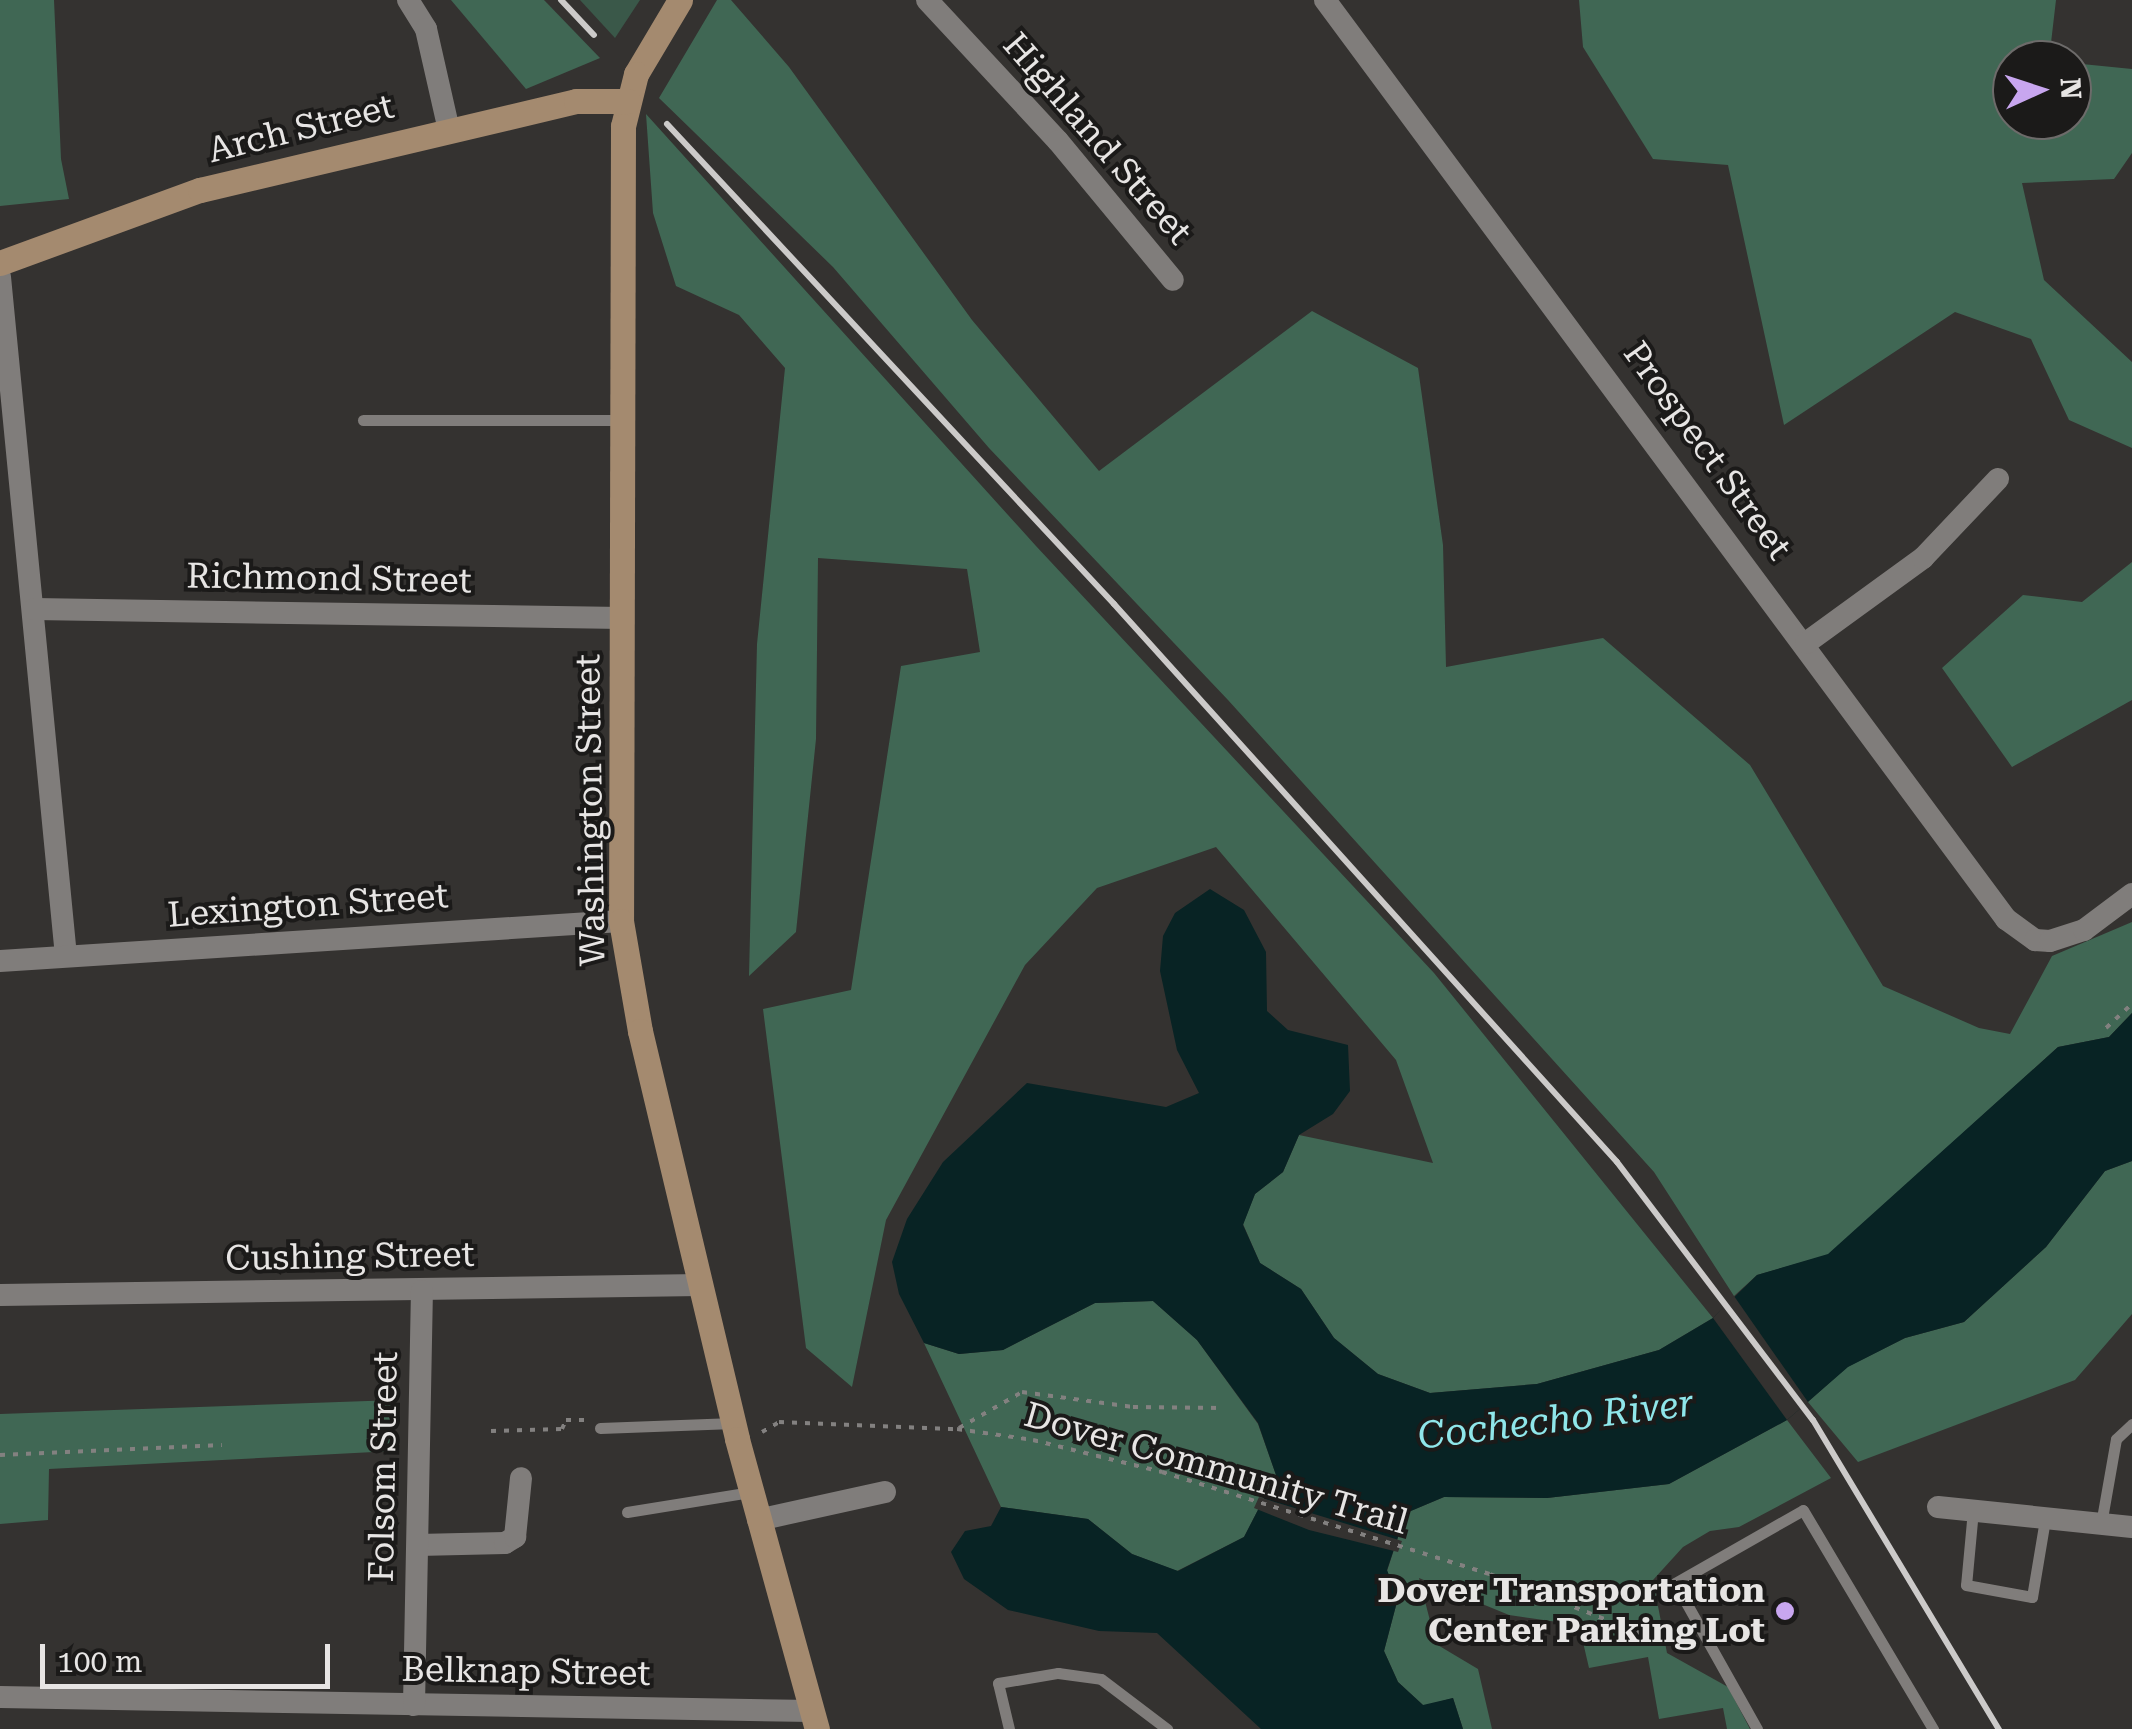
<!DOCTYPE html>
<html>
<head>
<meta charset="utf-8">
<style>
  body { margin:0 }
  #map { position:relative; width:2132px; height:1729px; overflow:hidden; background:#343230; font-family:"Roboto Serif",serif }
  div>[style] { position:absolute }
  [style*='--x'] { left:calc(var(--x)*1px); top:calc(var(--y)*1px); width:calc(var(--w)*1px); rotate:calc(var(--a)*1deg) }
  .green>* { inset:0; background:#3a5849 }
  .forest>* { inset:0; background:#406754 }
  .water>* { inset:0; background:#082324 }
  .pier>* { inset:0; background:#343230 }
  .path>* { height:4px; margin-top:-2px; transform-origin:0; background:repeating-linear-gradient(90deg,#838180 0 5px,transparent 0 13px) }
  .lane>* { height:11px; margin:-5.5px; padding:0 5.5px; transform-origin:5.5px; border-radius:5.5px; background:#807d7b }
  .street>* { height:22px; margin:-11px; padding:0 11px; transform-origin:11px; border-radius:11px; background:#807d7b }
  .secondary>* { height:25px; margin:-12.5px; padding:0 12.5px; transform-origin:12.5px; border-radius:12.5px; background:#a48a6f }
  .rail>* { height:6px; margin:-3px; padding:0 3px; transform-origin:3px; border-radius:3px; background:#cccac9 }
  .dots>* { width:28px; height:28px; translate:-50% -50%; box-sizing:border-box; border:5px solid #1b1a19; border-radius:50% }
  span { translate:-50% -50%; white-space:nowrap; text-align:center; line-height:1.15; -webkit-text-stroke:8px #1b1a19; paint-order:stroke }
  .street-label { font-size:35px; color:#e7e5e4 }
  .poi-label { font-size:35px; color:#e7e5e4; font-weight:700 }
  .right { translate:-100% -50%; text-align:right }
  .water-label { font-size:38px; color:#8fe6ea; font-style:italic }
  .north { position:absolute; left:1992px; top:40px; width:100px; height:100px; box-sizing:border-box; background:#1b1a19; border:2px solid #6d6b6a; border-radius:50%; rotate:87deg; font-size:28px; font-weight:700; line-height:40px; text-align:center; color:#e7e5e4 }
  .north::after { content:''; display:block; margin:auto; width:35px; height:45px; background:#c8a6ef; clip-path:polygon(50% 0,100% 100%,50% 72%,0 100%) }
  .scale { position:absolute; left:40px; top:1644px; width:290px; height:45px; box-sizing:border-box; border:5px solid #e7e5e4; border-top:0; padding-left:12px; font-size:30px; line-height:35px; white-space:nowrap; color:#e7e5e4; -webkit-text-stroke:8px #1b1a19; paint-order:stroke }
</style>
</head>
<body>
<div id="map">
  <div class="green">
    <i style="clip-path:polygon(580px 0,640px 0,615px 38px)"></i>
  </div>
  <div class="forest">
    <i style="clip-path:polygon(0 0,54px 0,61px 159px,69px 199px,0 206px)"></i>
    <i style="clip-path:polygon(451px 0,544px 0,600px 58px,526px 89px)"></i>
    <i style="clip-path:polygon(717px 0,731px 0,789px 67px,972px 320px,1099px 471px,1312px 311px,1418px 368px,1443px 545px,1446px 667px,1603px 638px,1750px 765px,1883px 986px,1979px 1028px,2010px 1034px,2052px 956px,2132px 922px,2132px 1013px,2109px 1037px,2058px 1047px,1828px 1255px,1757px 1275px,1734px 1296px,1654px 1172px,1228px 700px,989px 448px,833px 267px,659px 98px)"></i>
    <i style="clip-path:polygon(1579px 0,2056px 0,2049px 60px,2012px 60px,2012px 120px,2072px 120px,2072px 63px,2132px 69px,2132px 153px,2114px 179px,2022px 183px,2044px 280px,2132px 362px,2132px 448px,2069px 420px,2031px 339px,1955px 312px,1784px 425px,1728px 165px,1653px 159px,1583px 47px)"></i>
    <i style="clip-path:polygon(646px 114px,1036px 546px,1434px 973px,1713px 1318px,1659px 1350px,1537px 1384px,1430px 1393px,1378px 1374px,1334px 1338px,1301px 1289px,1260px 1263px,1243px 1224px,1255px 1194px,1283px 1172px,1299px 1135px,1433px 1163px,1396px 1060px,1216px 847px,1097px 888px,1025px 965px,886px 1220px,852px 1387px,806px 1348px,763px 1009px,851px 990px,901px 666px,980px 652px,967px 569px,818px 558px,816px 739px,796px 932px,749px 976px,757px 644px,785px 368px,739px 315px,676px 286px,653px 213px)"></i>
    <i style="clip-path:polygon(2132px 562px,2132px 700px,2012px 767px,1942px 668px,2023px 595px,2082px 602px)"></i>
    <i style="clip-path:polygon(2132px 1161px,2132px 1314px,2075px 1380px,1858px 1462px,1808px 1402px,1847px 1367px,1905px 1338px,1964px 1322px,2046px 1247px,2105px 1171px)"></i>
    <i style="clip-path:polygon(1153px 1301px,1197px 1340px,1258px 1424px,1276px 1475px,1244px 1537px,1177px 1571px,1132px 1554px,1088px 1519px,1001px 1507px,924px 1343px,959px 1354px,1003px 1350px,1095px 1303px)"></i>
    <i style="clip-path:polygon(396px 1400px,393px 1451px,49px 1469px,48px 1520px,0 1524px,0 1414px)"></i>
    <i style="clip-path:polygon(1787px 1420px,1831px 1478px,1739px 1527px,1710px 1531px,1683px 1547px,1653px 1580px,1667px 1653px,1728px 1687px,1750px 1729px,1727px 1729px,1723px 1708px,1659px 1719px,1648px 1657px,1589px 1668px,1579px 1625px,1509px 1615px,1419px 1578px,1436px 1644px,1478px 1669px,1492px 1729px,1463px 1729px,1453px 1698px,1424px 1706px,1398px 1682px,1384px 1651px,1398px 1598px,1387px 1571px,1406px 1513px,1444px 1497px,1547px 1498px,1669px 1484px)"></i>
  </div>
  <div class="water">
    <i style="clip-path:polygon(1210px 889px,1244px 910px,1266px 952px,1267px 1011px,1288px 1030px,1348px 1045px,1350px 1091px,1333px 1114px,1299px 1135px,1283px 1172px,1255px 1194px,1243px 1225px,1260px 1263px,1301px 1289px,1334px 1338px,1378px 1374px,1430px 1393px,1537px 1384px,1659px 1350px,1713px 1318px,1757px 1275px,1828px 1254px,2058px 1047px,2109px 1037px,2132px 1013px,2132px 1161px,2105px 1171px,2046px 1247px,1964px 1322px,1905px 1338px,1848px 1367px,1787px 1420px,1669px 1484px,1547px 1498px,1444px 1497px,1406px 1513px,1387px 1570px,1398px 1598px,1384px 1651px,1398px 1682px,1423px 1705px,1453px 1698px,1463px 1729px,1261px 1729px,1157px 1633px,1099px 1631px,1008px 1610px,964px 1579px,951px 1552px,965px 1531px,991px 1526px,1001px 1507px,1088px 1519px,1132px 1554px,1178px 1571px,1244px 1537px,1276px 1475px,1258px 1423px,1197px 1340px,1153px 1301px,1095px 1303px,1003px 1350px,959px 1354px,924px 1343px,899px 1294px,892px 1262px,907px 1219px,943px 1162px,1027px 1083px,1166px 1107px,1199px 1093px,1177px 1050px,1160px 971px,1163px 936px,1175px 913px)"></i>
  </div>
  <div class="pier">
    <i style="clip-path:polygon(1734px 1296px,1808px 1402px,1787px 1420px,1713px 1318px)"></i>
    <i style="clip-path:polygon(1259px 1497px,1402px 1541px,1398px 1552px,1309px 1530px,1254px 1508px)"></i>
  </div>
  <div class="path">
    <i style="--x:2106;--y:1028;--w:35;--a:-43"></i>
    <i style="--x:959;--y:1428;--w:73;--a:-29.7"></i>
    <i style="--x:1022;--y:1392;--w:112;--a:7.7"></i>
    <i style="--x:1133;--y:1407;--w:90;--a:0.6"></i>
    <i style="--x:491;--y:1431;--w:71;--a:-1.6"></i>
    <i style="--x:562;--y:1429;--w:10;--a:-66"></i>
    <i style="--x:566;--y:1420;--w:24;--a:0"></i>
    <i style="--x:762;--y:1432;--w:20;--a:-30"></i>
    <i style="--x:779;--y:1422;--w:178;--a:2.3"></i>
    <i style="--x:957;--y:1429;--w:77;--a:8.2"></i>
    <i style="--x:1033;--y:1440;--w:133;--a:13.9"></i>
    <i style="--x:1162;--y:1472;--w:343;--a:17.3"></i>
    <i style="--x:1490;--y:1574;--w:167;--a:21.5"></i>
    <i style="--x:1645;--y:1635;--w:39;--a:-10"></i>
    <i style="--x:0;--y:1455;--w:222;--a:-2.6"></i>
  </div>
  <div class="lane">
    <i style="--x:363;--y:420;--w:259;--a:0"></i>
    <i style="--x:600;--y:1428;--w:134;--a:-2.1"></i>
    <i style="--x:1973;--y:1510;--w:75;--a:95.3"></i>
    <i style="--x:1966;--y:1585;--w:67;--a:10.3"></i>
    <i style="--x:2032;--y:1597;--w:79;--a:-80.5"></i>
    <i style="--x:627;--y:1512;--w:126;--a:-9.2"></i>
    <i style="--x:2101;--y:1524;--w:86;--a:-80"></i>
    <i style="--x:2116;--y:1439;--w:22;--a:-43"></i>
    <i style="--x:1009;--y:1729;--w:47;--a:-103.4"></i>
    <i style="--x:998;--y:1683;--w:61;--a:-9.5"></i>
    <i style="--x:1058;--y:1673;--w:43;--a:7.9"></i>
    <i style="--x:1101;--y:1679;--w:83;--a:37.1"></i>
    <i style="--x:1757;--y:1729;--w:167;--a:-119.3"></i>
    <i style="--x:1675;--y:1583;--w:147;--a:-29.7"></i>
    <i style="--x:1803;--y:1510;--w:255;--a:59.3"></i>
  </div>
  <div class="street">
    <i style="--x:408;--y:0;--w:34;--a:58"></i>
    <i style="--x:426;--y:29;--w:104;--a:77.2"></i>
    <i style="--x:927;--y:0;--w:192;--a:47.1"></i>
    <i style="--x:1058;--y:141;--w:180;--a:50.4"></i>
    <i style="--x:1325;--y:0;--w:1144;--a:53.46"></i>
    <i style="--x:2006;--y:919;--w:36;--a:36"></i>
    <i style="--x:2035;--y:940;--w:15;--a:4"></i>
    <i style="--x:2050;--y:941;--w:36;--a:-18"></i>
    <i style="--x:2084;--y:930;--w:60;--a:-36.9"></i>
    <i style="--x:0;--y:277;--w:682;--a:84.45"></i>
    <i style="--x:34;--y:609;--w:588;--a:0.88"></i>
    <i style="--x:1806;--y:643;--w:145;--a:-36"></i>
    <i style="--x:1923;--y:558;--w:109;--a:-46.5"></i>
    <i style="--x:0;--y:961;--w:622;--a:-3.69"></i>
    <i style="--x:0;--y:1295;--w:701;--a:-0.82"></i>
    <i style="--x:1938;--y:1507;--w:195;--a:5.9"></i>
    <i style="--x:758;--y:1520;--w:130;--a:-12.4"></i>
    <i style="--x:418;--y:1545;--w:87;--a:-1.3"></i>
    <i style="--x:505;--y:1543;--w:12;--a:-31"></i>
    <i style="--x:515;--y:1537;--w:59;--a:-84.2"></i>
    <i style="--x:0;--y:1697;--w:812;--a:0.99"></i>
    <i style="--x:414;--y:1705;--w:414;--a:-88.9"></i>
  </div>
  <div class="secondary">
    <i style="--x:680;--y:0;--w:86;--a:120.7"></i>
    <i style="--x:636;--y:74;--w:54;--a:104"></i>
    <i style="--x:623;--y:126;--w:795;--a:90.14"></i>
    <i style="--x:621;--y:921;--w:112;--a:80.2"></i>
    <i style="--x:640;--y:1031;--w:419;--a:76.6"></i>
    <i style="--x:737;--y:1439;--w:301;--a:74.6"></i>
    <i style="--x:0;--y:263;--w:213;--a:-20.1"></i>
    <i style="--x:200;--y:190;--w:386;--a:-13.3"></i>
    <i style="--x:576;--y:101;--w:52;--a:0"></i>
  </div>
  <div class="rail">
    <i style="--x:561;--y:0;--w:48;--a:46.7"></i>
    <i style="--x:667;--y:124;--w:656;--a:47.04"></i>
    <i style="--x:1114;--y:604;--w:751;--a:47.97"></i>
    <i style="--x:1617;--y:1162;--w:324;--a:52.8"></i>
    <i style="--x:1813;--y:1420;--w:361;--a:59"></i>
  </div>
  <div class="dots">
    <i style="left:1785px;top:1611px;background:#c8a6ef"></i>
  </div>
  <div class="street-label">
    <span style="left:301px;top:129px;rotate:-14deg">Arch Street</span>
    <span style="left:1097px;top:139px;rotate:49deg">Highland Street</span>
    <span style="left:1707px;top:451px;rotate:54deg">Prospect Street</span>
    <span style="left:329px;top:579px;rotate:1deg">Richmond Street</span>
    <span style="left:591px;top:810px;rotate:-91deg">Washington Street</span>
    <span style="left:308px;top:906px;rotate:-4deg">Lexington Street</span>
    <span style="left:350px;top:1257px;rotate:-1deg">Cushing Street</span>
    <span style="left:384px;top:1467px;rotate:-89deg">Folsom Street</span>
    <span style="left:1216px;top:1469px;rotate:16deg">Dover Community Trail</span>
    <span style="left:526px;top:1672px;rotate:1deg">Belknap Street</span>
  </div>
  <div class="poi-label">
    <span class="right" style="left:1765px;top:1611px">Dover Transportation<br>Center Parking Lot</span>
  </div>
  <div class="water-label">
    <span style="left:1556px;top:1420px;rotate:-7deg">Cochecho River</span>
  </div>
  <div class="north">N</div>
  <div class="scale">100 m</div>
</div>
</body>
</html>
